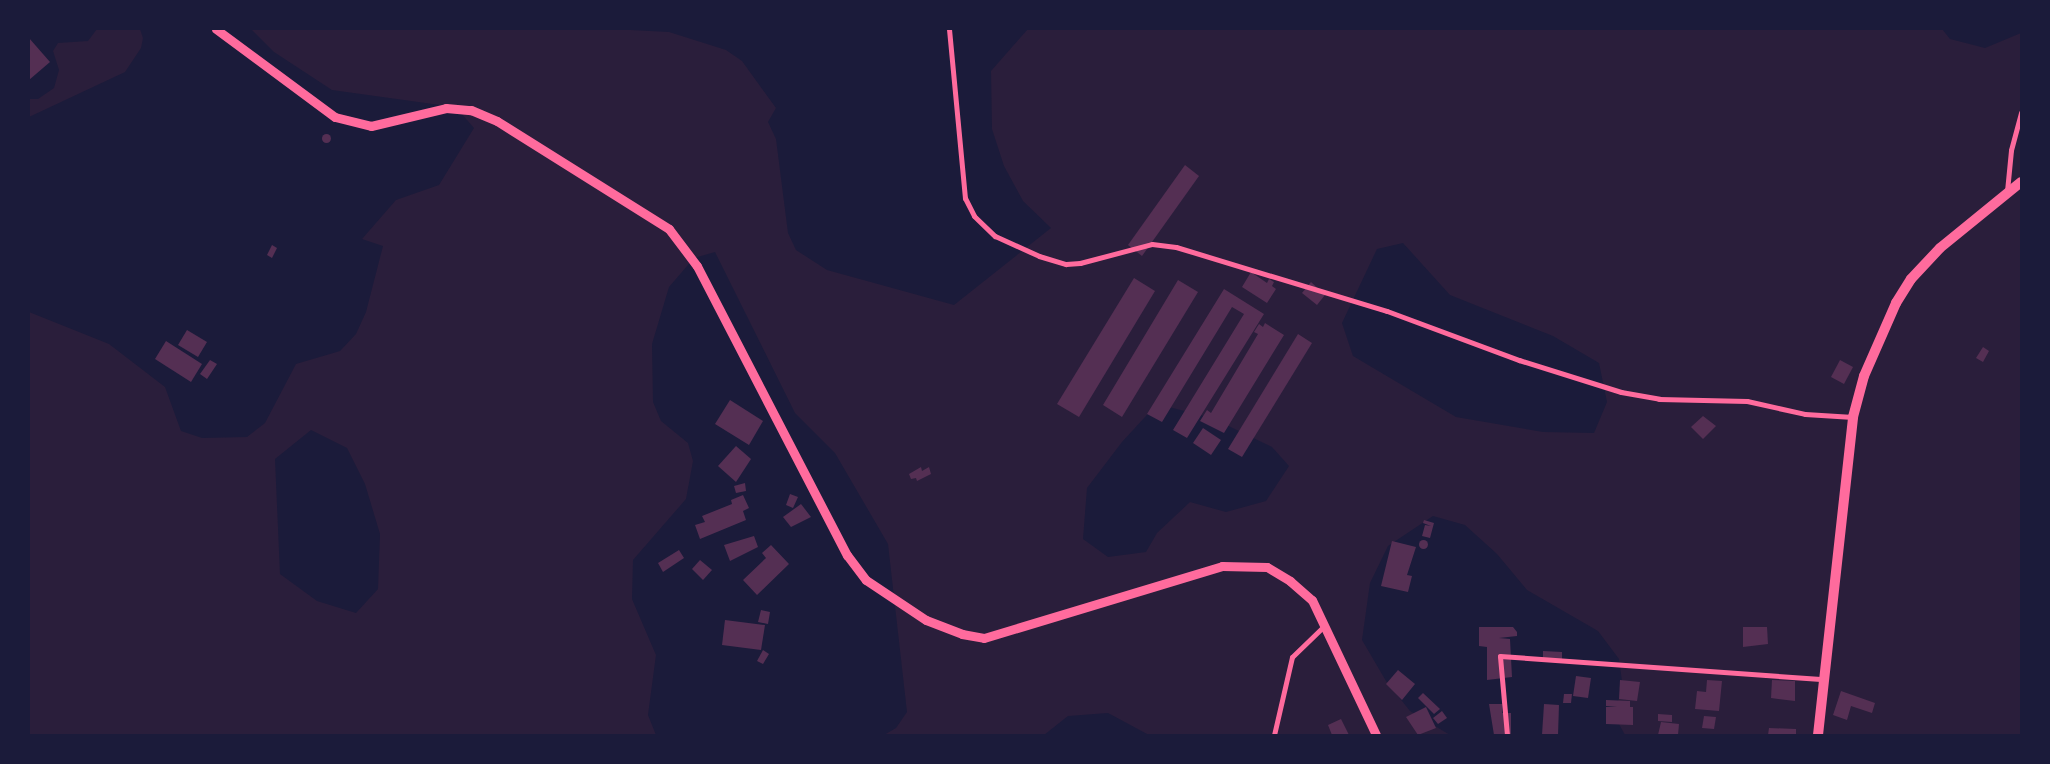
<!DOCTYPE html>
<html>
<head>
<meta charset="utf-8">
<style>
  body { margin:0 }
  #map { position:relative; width:2050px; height:764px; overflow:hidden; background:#1b1b3a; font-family:"Source Sans 3",sans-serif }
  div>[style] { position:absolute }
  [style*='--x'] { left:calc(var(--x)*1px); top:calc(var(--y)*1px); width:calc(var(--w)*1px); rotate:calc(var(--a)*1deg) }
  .green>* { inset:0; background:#2a1e3b }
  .building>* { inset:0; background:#542f53 }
  .round { border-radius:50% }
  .minor>* { height:5px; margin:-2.5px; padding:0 2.5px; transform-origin:2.5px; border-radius:2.5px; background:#ff6b9d }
  .tertiary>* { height:9px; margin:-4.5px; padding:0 4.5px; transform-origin:4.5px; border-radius:4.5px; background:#ff6b9d }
  .secondary>* { height:10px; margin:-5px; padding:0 5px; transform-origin:5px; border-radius:5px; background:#ff6b9d }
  span { translate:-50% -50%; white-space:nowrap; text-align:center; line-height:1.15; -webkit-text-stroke:4px #1b1b3a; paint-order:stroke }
  .frame { position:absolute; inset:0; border:30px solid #1b1b3a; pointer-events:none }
</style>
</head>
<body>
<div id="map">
  <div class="green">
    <i style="clip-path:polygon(97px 29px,140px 29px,143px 38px,141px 48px,125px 72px,29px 117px,29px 99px,38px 99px,54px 88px,59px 70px,53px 51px,58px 43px,88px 41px)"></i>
    <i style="clip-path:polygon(evenodd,251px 29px,611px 29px,669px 32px,726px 50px,742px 61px,776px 108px,768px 122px,776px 139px,788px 233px,796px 250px,827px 270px,954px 305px,1051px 228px,1023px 201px,1004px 166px,992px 129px,991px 71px,1028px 29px,1942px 29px,1950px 39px,1985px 48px,2021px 33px,2021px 735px,1625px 735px,1613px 713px,1623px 689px,1619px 659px,1598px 631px,1527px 590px,1497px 554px,1465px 525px,1433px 516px,1388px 546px,1370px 583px,1362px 640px,1386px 681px,1410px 711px,1450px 735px,1149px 735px,1108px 713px,1068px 716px,1044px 735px,884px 735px,896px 728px,907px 712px,888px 544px,835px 453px,795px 413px,715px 252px,694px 258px,669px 287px,652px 344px,653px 402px,661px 421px,688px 443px,693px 461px,686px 499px,633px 560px,632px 599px,656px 655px,648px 715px,656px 735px,29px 735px,29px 312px,109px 344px,165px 387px,181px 431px,202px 438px,247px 437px,265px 423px,296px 364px,340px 351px,356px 334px,366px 312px,383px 246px,362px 239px,396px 200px,439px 185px,474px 128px,460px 112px,440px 105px,332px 90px,274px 52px,251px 29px,1403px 243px,1450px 295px,1553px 336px,1599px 363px,1607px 402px,1594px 433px,1543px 432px,1456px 417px,1353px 356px,1342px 323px,1377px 249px,1403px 243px,251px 29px,1157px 404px,1212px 418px,1272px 447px,1289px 466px,1266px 501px,1226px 512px,1190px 502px,1157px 533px,1146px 552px,1108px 557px,1083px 539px,1087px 488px,1122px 442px,1157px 404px,251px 29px,311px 430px,347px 448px,365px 484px,380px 534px,378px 589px,356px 613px,317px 601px,280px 574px,275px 459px,311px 430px)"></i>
  </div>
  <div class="building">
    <i style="clip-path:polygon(29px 38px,50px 62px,29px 80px)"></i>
    <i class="round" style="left:321.5px;top:133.5px;width:9px;height:9px"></i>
    <i style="clip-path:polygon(1185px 165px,1199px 176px,1142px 256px,1128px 245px)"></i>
    <i style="clip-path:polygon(272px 245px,277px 248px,272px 258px,267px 255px)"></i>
    <i style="clip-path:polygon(1251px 272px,1267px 283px,1269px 279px,1274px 282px,1272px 286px,1276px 289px,1267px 303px,1242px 287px)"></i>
    <i style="clip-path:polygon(1134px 278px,1155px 291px,1079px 417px,1057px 404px)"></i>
    <i style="clip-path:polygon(1178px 280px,1198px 292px,1122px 417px,1103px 405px)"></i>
    <i style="clip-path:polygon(1311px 282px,1325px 295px,1317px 305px,1302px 293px)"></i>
    <i style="clip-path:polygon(1224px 289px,1264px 314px,1187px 438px,1173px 430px,1244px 314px,1232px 307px,1162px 422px,1147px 414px)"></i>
    <i style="clip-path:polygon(1265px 323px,1284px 335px,1224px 433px,1200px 421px,1207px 410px,1211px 413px,1258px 334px,1254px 332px,1259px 324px,1263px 327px)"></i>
    <i style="clip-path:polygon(187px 330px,207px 342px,198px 357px,178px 345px)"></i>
    <i style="clip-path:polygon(1298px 334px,1312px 343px,1242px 457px,1228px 449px)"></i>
    <i style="clip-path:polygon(166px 341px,202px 364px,191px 382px,155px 359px)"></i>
    <i style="clip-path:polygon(1983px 347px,1989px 351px,1983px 362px,1976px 358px)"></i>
    <i style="clip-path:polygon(210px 360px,217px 364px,207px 379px,200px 374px)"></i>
    <i style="clip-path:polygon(1840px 360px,1853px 367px,1844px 384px,1831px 377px)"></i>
    <i style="clip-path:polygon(730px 400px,763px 421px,749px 445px,715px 424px)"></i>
    <i style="clip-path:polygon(1703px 416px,1716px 426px,1703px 439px,1691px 427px)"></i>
    <i style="clip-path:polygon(1203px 428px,1221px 440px,1211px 455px,1193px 443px)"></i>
    <i style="clip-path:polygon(736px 446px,751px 459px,736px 482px,718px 466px)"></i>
    <i style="clip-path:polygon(921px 467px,922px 471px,929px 467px,931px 474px,917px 481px,916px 478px,911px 479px,909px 474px)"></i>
    <i style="clip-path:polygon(745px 483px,746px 491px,736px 493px,734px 486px)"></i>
    <i style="clip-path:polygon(790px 494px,798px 497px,793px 508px,786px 505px)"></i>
    <i style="clip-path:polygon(743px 495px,749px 508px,743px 511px,746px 520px,700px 539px,695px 525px,705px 522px,702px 516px,732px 504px,731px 500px)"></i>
    <i style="clip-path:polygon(801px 504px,811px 517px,791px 527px,783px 517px)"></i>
    <i style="clip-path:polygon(1424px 520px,1434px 523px,1430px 538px,1422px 536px,1425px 525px,1431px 526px,1423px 523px)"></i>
    <i style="clip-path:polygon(754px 536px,758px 547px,730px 561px,724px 545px)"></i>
    <i class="round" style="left:1418.5px;top:539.5px;width:9px;height:9px"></i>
    <i style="clip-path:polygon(1392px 541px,1416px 547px,1407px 575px,1412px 576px,1408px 592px,1381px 586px)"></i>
    <i style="clip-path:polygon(771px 545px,789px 564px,757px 595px,743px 580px,766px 558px,762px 553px)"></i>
    <i style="clip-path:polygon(679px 550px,684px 558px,663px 572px,658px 563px)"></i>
    <i style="clip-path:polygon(700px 560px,712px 570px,703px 580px,692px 569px)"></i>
    <i style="clip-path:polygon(761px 610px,770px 612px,768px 624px,758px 622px)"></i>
    <i style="clip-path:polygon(725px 620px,765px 625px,761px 650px,722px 645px)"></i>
    <i style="clip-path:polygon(1479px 627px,1513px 627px,1517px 632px,1517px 636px,1499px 638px,1510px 639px,1512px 677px,1487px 680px,1487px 647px,1479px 646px)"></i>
    <i style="clip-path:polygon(1743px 627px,1767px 627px,1768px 644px,1743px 647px)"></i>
    <i style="clip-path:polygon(763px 650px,769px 654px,763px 664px,757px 661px)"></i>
    <i style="clip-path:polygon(1543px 651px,1562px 652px,1562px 660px,1543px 659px)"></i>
    <i style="clip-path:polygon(1398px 670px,1415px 684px,1402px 700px,1386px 684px)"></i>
    <i style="clip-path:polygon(1576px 676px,1591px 678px,1588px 698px,1573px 696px)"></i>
    <i style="clip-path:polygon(1620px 680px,1640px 682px,1637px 701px,1619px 699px)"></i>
    <i style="clip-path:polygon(1707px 680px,1722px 681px,1719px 711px,1695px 709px,1697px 691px,1706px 692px)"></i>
    <i style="clip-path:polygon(1772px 680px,1795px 681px,1795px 701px,1771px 698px)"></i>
    <i style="clip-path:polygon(1841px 691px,1875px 703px,1872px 713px,1851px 706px,1847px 720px,1833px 715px)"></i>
    <i style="clip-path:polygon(1423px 693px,1440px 709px,1434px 714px,1418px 698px)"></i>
    <i style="clip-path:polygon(1564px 694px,1572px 694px,1571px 703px,1563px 703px)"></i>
    <i style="clip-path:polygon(1606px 700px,1630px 701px,1630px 707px,1633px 707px,1633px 725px,1606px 724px,1606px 707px,1617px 707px,1606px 706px)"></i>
    <i style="clip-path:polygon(1489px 704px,1502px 704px,1502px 713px,1511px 713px,1511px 735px,1494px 735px)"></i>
    <i style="clip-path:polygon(1544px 704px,1559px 705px,1558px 735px,1542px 735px)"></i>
    <i style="clip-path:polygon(1426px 707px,1436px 728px,1418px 735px,1406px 717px)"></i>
    <i style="clip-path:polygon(1442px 711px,1447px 718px,1438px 724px,1433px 718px)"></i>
    <i style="clip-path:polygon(1658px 714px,1672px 715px,1672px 722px,1658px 721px)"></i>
    <i style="clip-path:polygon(1704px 716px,1716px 717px,1714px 729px,1702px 728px)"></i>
    <i style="clip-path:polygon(1341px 719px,1349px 735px,1332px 735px,1328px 725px)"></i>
    <i style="clip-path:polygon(1661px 722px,1679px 724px,1678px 735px,1658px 735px)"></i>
    <i style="clip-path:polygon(1769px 728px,1796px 729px,1796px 735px,1768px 735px)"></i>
  </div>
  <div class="minor">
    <i style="--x:949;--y:29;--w:170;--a:84.6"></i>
    <i style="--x:965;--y:198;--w:20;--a:63"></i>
    <i style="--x:974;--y:216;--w:29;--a:44"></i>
    <i style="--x:995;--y:236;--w:48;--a:24.4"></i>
    <i style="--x:1039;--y:256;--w:28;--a:17"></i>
    <i style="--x:1066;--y:264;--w:14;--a:-4"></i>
    <i style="--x:1080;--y:263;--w:74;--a:-14.8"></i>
    <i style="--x:1152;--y:244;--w:24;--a:7"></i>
    <i style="--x:1176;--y:247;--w:220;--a:16.9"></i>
    <i style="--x:1387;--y:311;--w:141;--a:20.4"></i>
    <i style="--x:1519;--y:360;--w:107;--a:17.4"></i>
    <i style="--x:1621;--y:392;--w:39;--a:10"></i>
    <i style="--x:1659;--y:399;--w:88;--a:1.3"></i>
    <i style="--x:1747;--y:401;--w:59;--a:12.6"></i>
    <i style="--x:1805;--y:414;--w:48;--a:3.6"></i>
    <i style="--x:2007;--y:191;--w:41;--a:-84.4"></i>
    <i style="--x:2011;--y:150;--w:39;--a:-75"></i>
    <i style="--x:1274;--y:735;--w:80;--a:-77"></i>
    <i style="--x:1292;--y:657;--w:46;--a:-44.1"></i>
    <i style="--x:1507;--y:735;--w:79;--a:-95.1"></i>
    <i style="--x:1500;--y:656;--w:325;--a:4.1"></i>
  </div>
  <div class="tertiary">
    <i style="--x:216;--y:29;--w:148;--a:36.5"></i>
    <i style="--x:335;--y:117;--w:37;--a:14"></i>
    <i style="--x:371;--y:126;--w:77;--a:-13.5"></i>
    <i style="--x:446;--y:108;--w:25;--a:5"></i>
    <i style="--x:471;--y:110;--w:28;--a:23"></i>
    <i style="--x:497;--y:121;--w:203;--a:32.1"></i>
    <i style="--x:669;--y:229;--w:46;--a:52.9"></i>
    <i style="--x:697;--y:266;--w:326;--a:62.6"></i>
    <i style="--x:847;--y:555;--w:31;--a:53"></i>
    <i style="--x:866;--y:580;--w:72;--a:33.7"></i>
    <i style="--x:926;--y:620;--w:39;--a:21"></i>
    <i style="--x:962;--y:634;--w:22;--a:10"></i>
    <i style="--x:984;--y:638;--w:249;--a:-16.8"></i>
    <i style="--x:1222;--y:566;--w:45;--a:1.3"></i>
    <i style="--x:1267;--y:567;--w:27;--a:31"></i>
    <i style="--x:1290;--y:581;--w:29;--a:41"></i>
    <i style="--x:1312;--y:600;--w:149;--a:64.6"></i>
  </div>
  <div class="secondary">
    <i style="--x:1818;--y:735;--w:320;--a:-83.7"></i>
    <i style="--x:1853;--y:417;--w:42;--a:-75"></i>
    <i style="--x:1864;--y:376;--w:80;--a:-66.3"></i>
    <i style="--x:1896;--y:303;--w:28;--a:-58"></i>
    <i style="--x:1911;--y:279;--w:42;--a:-46.9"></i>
    <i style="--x:1940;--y:248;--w:104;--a:-39.2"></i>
  </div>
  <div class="frame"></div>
</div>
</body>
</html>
